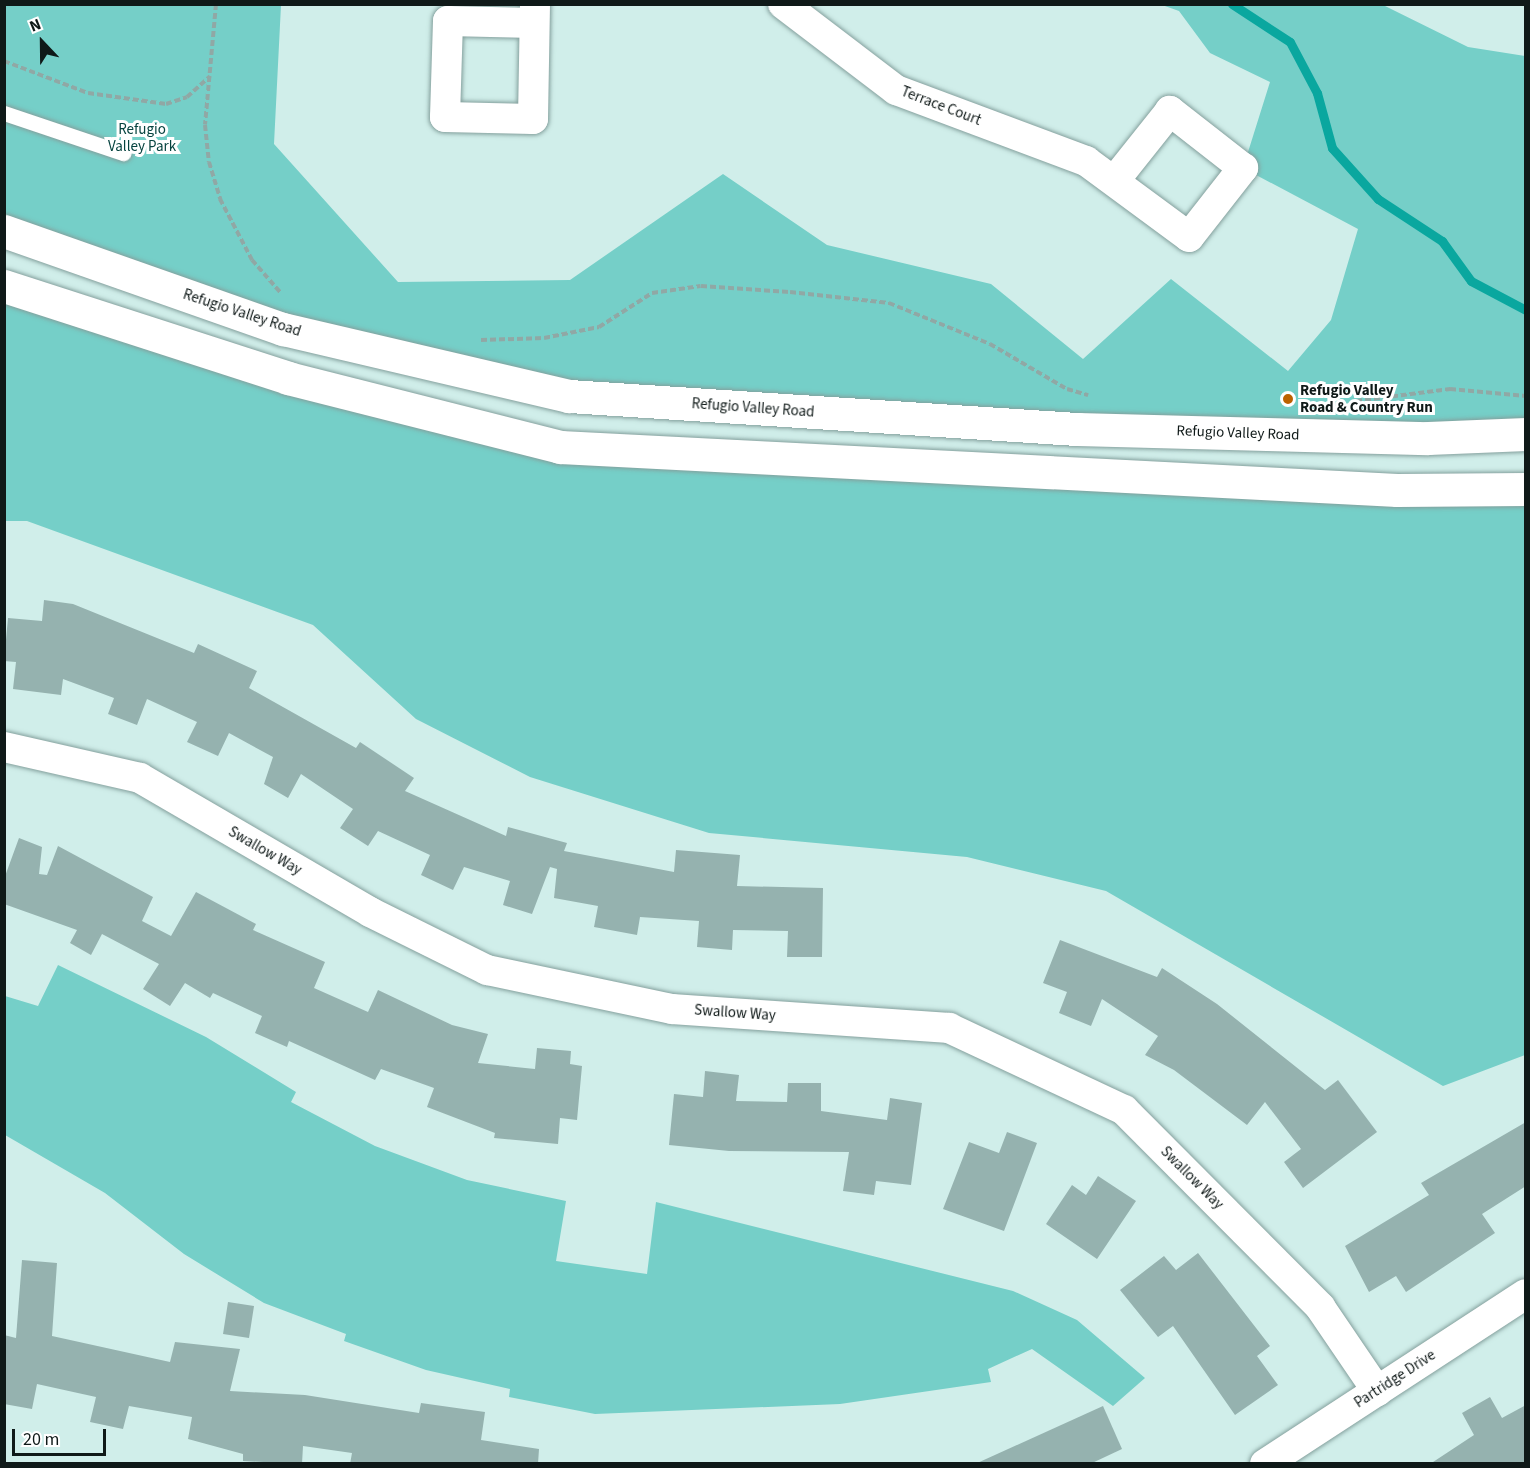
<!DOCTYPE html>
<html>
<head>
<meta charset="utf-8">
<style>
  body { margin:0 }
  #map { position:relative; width:1530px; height:1468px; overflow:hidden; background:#d0eeea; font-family:"Source Sans 3",sans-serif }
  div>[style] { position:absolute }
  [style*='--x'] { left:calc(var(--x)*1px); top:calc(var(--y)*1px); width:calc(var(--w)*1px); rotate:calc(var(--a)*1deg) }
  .green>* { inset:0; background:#75cfc8 }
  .stream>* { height:9px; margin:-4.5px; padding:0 4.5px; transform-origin:4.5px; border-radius:4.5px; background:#0aa79f }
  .building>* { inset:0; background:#95b2af }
  .path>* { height:4px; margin-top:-2px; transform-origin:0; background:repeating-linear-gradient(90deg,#90a8a5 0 6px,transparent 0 9px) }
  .roads { filter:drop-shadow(0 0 2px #84a09d) drop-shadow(0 0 2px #84a09d) }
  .service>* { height:15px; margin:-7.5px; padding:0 7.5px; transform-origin:7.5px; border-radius:7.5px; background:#fff }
  .minor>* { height:30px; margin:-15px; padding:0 15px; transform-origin:15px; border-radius:15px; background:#fff }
  .tertiary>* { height:33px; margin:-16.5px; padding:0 16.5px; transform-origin:16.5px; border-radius:16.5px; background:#fff }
  .dots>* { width:16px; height:16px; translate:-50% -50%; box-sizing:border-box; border:3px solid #fff; border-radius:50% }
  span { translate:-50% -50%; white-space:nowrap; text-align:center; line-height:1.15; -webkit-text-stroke:6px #fff; paint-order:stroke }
  .street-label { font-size:15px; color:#0f1918 }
  .park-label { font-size:15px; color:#06433f }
  .poi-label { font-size:15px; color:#0f1918; font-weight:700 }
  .left { translate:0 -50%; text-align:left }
  .frame { position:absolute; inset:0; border:6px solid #0f1918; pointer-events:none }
  .north { position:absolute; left:12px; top:12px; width:60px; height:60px; -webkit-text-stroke:4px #fff; paint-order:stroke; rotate:338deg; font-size:16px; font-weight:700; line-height:24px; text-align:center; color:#0f1918 }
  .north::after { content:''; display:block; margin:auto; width:21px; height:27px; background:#0f1918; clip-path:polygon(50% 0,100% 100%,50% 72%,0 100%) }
  .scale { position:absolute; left:12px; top:1429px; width:94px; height:27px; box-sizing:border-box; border:3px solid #0f1918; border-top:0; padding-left:8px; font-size:18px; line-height:21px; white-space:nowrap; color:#0f1918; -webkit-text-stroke:4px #fff; paint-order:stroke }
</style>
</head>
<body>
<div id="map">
  <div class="green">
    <i style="clip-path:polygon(5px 5px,281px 5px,274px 144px,398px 282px,570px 280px,723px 174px,827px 245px,991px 284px,1083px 359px,1171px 279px,1288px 371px,1331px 320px,1358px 229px,1243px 168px,1270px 82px,1210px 53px,1179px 11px,1162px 5px,1383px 5px,1468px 47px,1525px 56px,1525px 434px,569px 396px,5px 231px)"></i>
    <i style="clip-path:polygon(4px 286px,560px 447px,1525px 489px,1525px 1055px,1443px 1086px,1106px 891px,967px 857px,709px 833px,530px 777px,416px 719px,313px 625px,27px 521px,5px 521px)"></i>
    <i style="clip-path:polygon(58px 965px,206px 1037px,296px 1092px,291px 1102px,375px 1146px,467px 1180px,566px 1201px,556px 1261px,647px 1274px,656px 1202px,1013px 1291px,1077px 1320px,1145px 1378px,1113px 1406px,1032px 1349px,988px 1369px,991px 1382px,840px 1404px,595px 1414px,509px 1397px,510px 1389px,426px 1370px,344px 1341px,346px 1334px,264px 1303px,184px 1254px,105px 1193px,5px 1135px,5px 996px,38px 1006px)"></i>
  </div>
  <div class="stream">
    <i style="--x:1232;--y:4;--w:69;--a:33.2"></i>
    <i style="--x:1290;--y:42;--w:58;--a:62.1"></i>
    <i style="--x:1317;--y:93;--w:57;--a:74.7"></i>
    <i style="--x:1332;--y:148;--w:69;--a:48"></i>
    <i style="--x:1378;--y:199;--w:77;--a:33.3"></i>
    <i style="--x:1442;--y:241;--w:49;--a:54.1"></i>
    <i style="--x:1471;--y:281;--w:62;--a:27.8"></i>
  </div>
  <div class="building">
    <i style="clip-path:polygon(44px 600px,73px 604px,194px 653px,198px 644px,257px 671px,249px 688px,356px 748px,360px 742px,414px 778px,405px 791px,506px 836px,508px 827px,567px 843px,564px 851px,674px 872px,676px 850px,740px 855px,737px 886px,823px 888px,822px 957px,787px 957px,788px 931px,733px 930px,732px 950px,697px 947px,699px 921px,640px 917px,637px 935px,594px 927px,598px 906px,554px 898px,557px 869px,550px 867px,532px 914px,503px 905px,510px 881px,464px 867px,453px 890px,421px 875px,430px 855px,378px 831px,368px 846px,340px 828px,353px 809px,301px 774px,288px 798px,264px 784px,273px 757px,229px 733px,218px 756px,187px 742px,197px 722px,147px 699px,137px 725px,108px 714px,114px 698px,63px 679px,61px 695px,13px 689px,16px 662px,4px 661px,8px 618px,42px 621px)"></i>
    <i style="clip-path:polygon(19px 838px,42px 847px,39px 874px,47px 875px,58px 846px,153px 897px,142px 921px,171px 936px,196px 892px,256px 924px,253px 930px,325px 962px,314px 988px,368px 1012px,378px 990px,452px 1025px,488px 1034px,478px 1063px,535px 1069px,537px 1048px,571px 1051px,570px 1064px,582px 1066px,577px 1120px,560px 1118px,558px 1144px,494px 1138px,495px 1133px,427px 1107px,434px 1088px,381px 1069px,375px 1080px,289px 1041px,287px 1047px,255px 1033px,262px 1016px,213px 993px,210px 998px,185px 983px,170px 1006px,143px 989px,159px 964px,102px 934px,91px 955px,70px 943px,77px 930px,4px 904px,4px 879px)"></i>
    <i style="clip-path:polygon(1060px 940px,1157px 977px,1162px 968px,1217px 1004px,1325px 1090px,1338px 1080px,1377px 1132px,1303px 1188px,1284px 1162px,1301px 1149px,1265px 1102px,1247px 1125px,1174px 1070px,1145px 1055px,1158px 1036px,1102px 999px,1091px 1026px,1059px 1013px,1067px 992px,1043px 983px)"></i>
    <i style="clip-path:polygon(705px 1071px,739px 1075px,736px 1101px,787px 1102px,788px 1083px,821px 1083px,821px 1111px,887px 1120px,890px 1098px,922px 1103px,911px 1185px,876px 1181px,874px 1195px,843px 1191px,849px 1152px,729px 1151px,669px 1145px,674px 1094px,703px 1097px)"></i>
    <i style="clip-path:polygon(1526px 1122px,1526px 1186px,1482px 1214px,1495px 1233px,1406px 1292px,1396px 1276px,1369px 1292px,1345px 1246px,1429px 1195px,1421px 1183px)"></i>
    <i style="clip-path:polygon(1007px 1132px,1037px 1143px,1004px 1231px,943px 1209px,969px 1142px,999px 1153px)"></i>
    <i style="clip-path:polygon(1098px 1176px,1136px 1201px,1097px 1259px,1046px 1224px,1072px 1185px,1086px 1195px)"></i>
    <i style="clip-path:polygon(1198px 1253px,1270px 1346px,1257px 1356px,1278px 1385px,1235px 1415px,1173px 1326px,1158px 1337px,1120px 1290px,1164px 1256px,1176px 1270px)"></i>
    <i style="clip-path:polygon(22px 1260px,57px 1263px,52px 1336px,170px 1362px,175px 1342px,240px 1349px,230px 1391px,305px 1395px,419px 1413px,421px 1403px,485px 1412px,481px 1440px,539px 1449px,538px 1464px,350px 1464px,352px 1453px,303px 1446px,302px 1464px,243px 1461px,243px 1454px,188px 1439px,192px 1417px,129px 1406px,123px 1429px,90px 1422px,96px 1397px,37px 1384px,32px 1409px,4px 1404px,4px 1335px,16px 1338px)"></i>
    <i style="clip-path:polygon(228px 1302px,254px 1306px,249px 1338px,223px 1334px)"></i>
    <i style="clip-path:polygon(1490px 1397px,1502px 1418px,1526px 1405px,1526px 1464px,1430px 1464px,1474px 1435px,1462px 1413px)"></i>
    <i style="clip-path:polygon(1103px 1406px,1122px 1449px,1090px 1464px,975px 1464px)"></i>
  </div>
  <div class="path">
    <i style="--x:216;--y:4;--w:121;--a:95.2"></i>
    <i style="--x:205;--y:125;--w:37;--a:84"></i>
    <i style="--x:209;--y:162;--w:39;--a:73"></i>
    <i style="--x:220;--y:199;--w:69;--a:62.3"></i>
    <i style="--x:252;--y:260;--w:43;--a:48.8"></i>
    <i style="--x:4;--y:61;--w:90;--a:20.9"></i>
    <i style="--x:88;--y:93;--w:79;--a:8"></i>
    <i style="--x:166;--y:104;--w:22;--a:-18"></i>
    <i style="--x:187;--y:97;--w:31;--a:-42"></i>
    <i style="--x:481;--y:340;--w:63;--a:-1.8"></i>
    <i style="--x:544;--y:338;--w:56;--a:-11.3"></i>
    <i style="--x:599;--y:327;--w:63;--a:-32.7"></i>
    <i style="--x:652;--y:293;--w:49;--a:-8.1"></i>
    <i style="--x:701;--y:286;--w:89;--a:3.9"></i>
    <i style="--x:790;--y:292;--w:100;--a:6.3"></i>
    <i style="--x:889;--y:303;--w:109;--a:22.1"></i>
    <i style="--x:990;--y:344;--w:89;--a:30.3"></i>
    <i style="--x:1067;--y:389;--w:22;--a:16"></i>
    <i style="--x:1356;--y:401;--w:95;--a:-7.3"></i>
    <i style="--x:1450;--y:389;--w:76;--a:5.3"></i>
  </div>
  <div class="roads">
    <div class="service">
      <i style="--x:4;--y:113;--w:126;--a:18.6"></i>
    </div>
    <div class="minor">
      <i style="--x:783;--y:4;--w:142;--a:37.3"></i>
      <i style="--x:896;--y:90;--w:203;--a:20.5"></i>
      <i style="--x:1086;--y:161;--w:128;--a:36.4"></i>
      <i style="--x:1189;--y:237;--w:88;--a:-52"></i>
      <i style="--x:1243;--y:168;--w:93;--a:-142"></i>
      <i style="--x:1170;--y:111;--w:88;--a:128.6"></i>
      <i style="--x:534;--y:23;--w:86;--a:-178.7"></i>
      <i style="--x:448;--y:21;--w:96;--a:91.8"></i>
      <i style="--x:445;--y:117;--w:88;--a:1.3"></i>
      <i style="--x:533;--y:119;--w:115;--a:-89"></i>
      <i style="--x:4;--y:747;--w:139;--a:12.8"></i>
      <i style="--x:140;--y:778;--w:266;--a:30.2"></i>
      <i style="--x:370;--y:912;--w:131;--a:26.4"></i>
      <i style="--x:487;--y:970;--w:189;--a:11.9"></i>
      <i style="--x:672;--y:1009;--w:278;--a:3.9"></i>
      <i style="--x:949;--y:1028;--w:193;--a:25.1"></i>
      <i style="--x:1124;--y:1110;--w:278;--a:45.1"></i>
      <i style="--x:1320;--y:1307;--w:102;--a:55.8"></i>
      <i style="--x:1265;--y:1464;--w:311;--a:-33.1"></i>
    </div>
    <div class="tertiary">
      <i style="--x:4;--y:231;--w:296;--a:19.4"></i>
      <i style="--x:283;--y:329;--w:294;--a:13.2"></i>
      <i style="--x:569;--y:396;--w:509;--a:3.72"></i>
      <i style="--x:1077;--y:429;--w:351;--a:1.5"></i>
      <i style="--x:1428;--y:438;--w:98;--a:-2.3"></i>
      <i style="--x:4;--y:286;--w:299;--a:17.9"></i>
      <i style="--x:288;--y:378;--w:281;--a:14.2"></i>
      <i style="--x:560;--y:447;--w:838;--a:2.94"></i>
      <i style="--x:1397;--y:490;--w:129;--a:-0.4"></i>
    </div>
  </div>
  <div class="dots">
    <i style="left:1288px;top:399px;background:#bc6200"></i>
  </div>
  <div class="street-label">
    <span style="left:941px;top:106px;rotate:21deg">Terrace Court</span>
    <span style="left:242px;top:313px;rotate:18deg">Refugio Valley Road</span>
    <span style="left:753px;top:408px;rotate:4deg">Refugio Valley Road</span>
    <span style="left:1238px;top:433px;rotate:2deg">Refugio Valley Road</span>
    <span style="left:265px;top:851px;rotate:30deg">Swallow Way</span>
    <span style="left:735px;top:1013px;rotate:4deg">Swallow Way</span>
    <span style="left:1192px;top:1178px;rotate:45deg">Swallow Way</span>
    <span style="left:1395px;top:1379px;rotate:-33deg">Partridge Drive</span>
  </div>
  <div class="park-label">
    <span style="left:142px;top:138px">Refugio<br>Valley Park</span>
  </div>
  <div class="poi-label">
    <span class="left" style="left:1300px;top:399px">Refugio Valley<br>Road &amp; Country Run</span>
  </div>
  <div class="frame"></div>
  <div class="north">N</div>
  <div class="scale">20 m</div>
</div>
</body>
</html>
